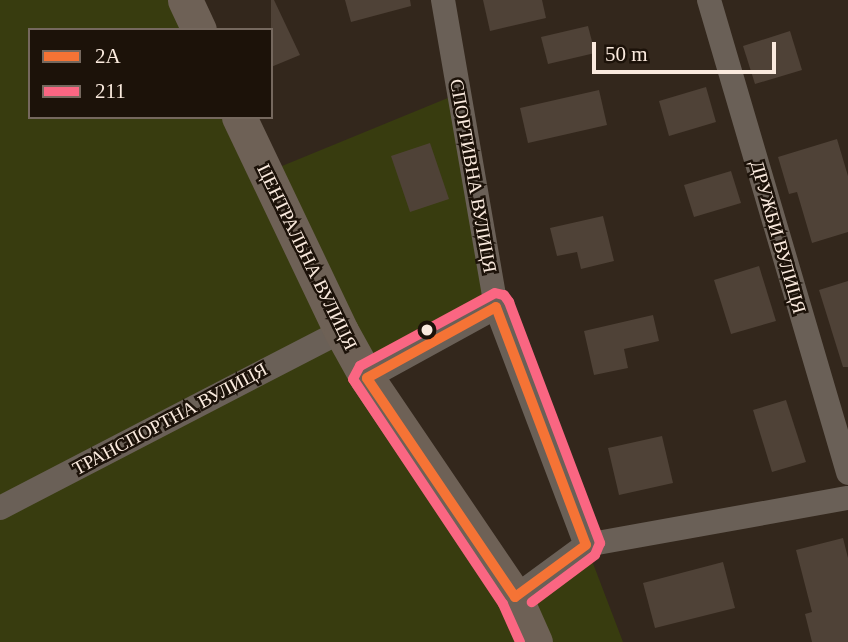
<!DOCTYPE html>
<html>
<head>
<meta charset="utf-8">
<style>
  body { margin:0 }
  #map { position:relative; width:848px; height:642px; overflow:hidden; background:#33271c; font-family:"Times New Roman",serif }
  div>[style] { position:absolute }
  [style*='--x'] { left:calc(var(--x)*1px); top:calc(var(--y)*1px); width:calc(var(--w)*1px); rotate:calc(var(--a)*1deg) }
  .green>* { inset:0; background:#383c0f }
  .building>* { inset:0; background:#4f4237 }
  .street>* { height:24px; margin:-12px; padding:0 12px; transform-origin:12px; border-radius:12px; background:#6a6057 }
  .secondary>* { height:35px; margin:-17.5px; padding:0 17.5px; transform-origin:17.5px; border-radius:17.5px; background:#6e6156 }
  .bus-1>* { height:10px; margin:-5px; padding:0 5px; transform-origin:5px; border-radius:5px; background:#f57335 }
  .bus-2>* { height:10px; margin:-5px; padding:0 5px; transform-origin:5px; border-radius:5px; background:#fa6682 }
  .dots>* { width:19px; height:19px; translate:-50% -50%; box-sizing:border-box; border:4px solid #1c1209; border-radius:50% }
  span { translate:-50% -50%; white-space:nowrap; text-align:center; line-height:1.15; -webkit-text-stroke:5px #1c1209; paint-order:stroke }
  .street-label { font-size:19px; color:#faeade }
  .legend { position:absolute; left:28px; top:28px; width:245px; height:91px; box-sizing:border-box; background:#1c1209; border:2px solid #75685e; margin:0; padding:9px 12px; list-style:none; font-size:21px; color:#faeade }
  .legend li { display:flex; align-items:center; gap:14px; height:35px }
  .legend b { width:35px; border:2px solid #75685e }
  .scale { position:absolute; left:592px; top:42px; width:184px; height:32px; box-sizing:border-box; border:4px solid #faeade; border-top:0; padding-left:9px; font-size:21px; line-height:24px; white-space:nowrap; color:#faeade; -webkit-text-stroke:5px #1c1209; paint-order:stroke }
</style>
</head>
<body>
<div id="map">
  <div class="green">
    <i style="clip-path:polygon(0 0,185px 0,199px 30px,30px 30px,30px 117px,239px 117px,265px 173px,460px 93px,496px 307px,368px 377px,515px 597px,586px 545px,623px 642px,0 642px)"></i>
  </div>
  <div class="building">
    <i style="clip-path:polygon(271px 0,274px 0,300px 55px,271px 67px)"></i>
    <i style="clip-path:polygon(345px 0,410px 0,411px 6px,351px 22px)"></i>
    <i style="clip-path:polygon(483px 0,542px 0,546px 18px,490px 31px)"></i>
    <i style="clip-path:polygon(588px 26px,595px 53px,548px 64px,541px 37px)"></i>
    <i style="clip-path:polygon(790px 31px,802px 70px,755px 84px,743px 46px)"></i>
    <i style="clip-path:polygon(706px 87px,716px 122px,669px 136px,659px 101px)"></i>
    <i style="clip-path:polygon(599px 90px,607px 125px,528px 143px,520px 108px)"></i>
    <i style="clip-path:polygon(837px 139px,848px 176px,848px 232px,812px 243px,797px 192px,789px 194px,778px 157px)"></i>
    <i style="clip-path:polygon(430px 143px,449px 199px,410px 212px,391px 156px)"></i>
    <i style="clip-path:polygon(731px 171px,741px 203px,694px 217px,684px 185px)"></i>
    <i style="clip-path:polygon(603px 216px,614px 261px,581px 269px,577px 252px,557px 256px,550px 228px)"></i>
    <i style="clip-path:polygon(759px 266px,776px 321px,731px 334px,714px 280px)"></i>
    <i style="clip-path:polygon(848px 281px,848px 367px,843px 367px,819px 290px)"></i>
    <i style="clip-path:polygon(653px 315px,659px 341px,624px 349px,628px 368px,594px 375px,584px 331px)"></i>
    <i style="clip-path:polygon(786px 400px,806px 462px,772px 472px,753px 410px)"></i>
    <i style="clip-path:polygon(662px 436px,673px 483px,619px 495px,608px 448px)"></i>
    <i style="clip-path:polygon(843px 538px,848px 558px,848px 642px,812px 642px,805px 614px,812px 612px,796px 550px)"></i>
    <i style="clip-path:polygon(723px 562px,735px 608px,655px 628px,643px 583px)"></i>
  </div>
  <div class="street">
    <i style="--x:443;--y:0;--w:312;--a:80.2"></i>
    <i style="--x:496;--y:307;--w:254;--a:69.3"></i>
    <i style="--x:709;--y:0;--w:493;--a:73.6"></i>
    <i style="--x:367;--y:378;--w:147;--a:-28.8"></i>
    <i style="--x:0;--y:508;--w:384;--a:-27.4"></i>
    <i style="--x:515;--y:597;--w:88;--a:-36.2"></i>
    <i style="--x:586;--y:545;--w:266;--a:-10.2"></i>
  </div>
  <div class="secondary">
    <i style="--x:185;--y:0;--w:33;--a:65"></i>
    <i style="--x:239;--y:117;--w:237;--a:64.5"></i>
    <i style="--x:341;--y:331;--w:54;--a:61"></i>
    <i style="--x:367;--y:378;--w:264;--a:55.9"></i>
    <i style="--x:515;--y:597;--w:49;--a:66"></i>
  </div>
  <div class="bus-1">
    <i style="--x:496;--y:307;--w:254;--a:69.3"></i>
    <i style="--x:586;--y:545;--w:88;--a:143.8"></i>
    <i style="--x:515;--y:597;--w:264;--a:-124.1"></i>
    <i style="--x:367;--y:378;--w:147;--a:-28.8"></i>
  </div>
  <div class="bus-2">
    <i style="--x:520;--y:642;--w:42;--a:-114.1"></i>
    <i style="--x:503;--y:604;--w:270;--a:-123.7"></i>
    <i style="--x:353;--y:379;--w:15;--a:-62"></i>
    <i style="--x:360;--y:366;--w:153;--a:-28.4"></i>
    <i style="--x:495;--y:293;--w:9;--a:13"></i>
    <i style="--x:504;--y:295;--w:9;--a:54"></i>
    <i style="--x:509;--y:302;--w:258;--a:69.3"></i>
    <i style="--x:600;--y:543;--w:13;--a:113"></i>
    <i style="--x:595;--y:555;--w:79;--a:143.3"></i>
  </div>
  <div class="dots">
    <i style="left:427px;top:330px;background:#faeade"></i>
  </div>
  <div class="street-label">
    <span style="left:473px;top:176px;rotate:80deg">СПОРТИВНА ВУЛИЦЯ</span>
    <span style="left:778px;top:237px;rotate:74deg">ДРУЖБИ ВУЛИЦЯ</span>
    <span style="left:307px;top:257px;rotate:64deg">ЦЕНТРАЛЬНА ВУЛИЦЯ</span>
    <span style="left:170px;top:419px;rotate:-28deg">ТРАНСПОРТНА ВУЛИЦЯ</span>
  </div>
  <ul class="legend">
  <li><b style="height:9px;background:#f57335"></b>2А</li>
  <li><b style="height:9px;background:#fa6682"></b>211</li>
  </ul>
  <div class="scale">50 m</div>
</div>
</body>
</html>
